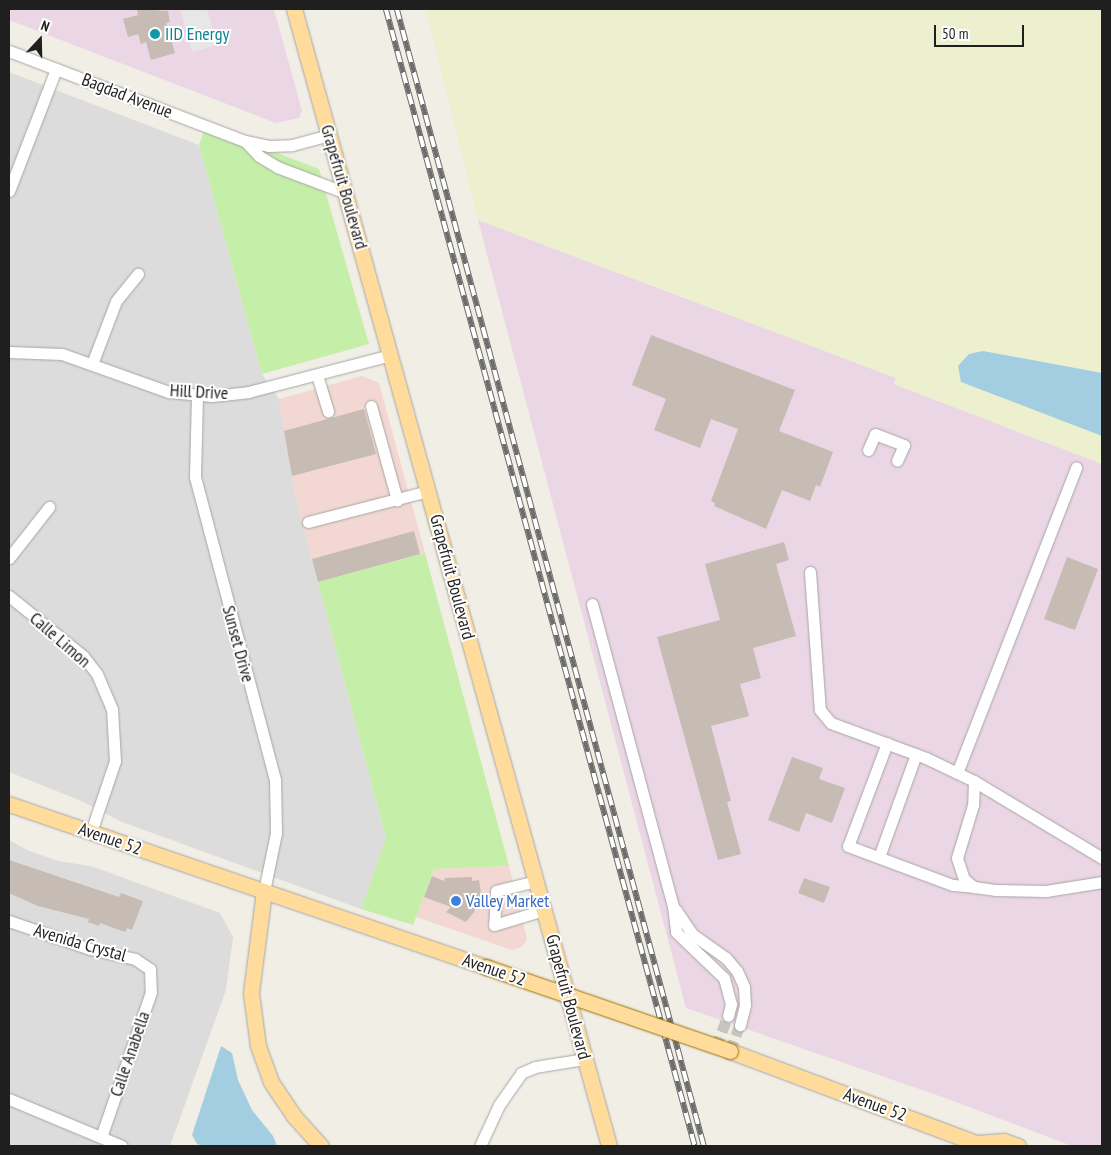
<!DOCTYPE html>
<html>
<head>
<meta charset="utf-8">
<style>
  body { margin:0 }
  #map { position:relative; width:1111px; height:1155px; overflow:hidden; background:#f1eee5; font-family:"PT Sans Narrow",sans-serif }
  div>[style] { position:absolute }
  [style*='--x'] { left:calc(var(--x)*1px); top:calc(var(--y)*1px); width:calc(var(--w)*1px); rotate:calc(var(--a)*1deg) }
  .residential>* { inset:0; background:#dddcdc }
  .commercial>* { inset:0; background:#f2d7d3 }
  .industrial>* { inset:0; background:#ead6e5 }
  .farmland>* { inset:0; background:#ecf0cf }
  .grass>* { inset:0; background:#c5eea8 }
  .parking>* { inset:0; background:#e7e7e7 }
  .water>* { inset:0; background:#a3cee1 }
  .building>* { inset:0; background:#c6bcb4 }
  .minor-tunnel>* { height:11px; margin-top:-5.5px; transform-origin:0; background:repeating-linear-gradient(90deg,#c7c5bd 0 11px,transparent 0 16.5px) }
  .roads { filter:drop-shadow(0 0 1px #a6a6a6) drop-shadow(0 0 1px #a6a6a6) }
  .minor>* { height:11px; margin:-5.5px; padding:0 5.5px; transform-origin:5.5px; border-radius:5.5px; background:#fff }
  .major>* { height:15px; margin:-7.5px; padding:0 7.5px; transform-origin:7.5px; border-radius:7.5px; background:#ffdb9c }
  .rail>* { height:5.5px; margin-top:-2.75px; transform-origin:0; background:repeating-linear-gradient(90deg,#fff 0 11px,#6d6d6d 0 22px); box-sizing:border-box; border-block:1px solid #6d6d6d }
  .bridges { filter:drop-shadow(0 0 1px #9b7200) drop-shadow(0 0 1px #9b7200) }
  .major-bridge>* { height:15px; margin:-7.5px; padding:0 7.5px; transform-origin:7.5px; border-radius:7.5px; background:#ffdb9c }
  .dots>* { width:14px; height:14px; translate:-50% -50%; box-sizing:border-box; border:2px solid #fff; border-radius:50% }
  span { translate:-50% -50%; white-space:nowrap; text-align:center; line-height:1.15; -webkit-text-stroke:4px #fff; paint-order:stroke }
  .culture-label { font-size:18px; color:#0d838f }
  .left { translate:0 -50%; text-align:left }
  .street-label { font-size:18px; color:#1f1f1f }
  .shop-label { font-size:18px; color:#366cbe }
  .frame { position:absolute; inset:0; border:10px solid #1f1f1f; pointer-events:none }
  .north { position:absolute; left:15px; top:15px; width:50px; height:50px; -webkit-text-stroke:4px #fff; paint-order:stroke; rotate:21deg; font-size:14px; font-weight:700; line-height:20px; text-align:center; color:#1f1f1f }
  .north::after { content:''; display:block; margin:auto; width:18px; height:22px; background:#1f1f1f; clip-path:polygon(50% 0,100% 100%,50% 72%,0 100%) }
  .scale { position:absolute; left:934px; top:25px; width:90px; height:22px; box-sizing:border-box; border:2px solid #1f1f1f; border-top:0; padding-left:6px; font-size:15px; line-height:18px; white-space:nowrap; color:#1f1f1f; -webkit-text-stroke:4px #fff; paint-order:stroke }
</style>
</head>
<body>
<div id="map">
  <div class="residential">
    <i style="clip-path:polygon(9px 72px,199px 145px,262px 374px,279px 399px,296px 499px,386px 838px,361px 909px,122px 822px,79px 800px,9px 772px)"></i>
    <i style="clip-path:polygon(9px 840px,27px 850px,58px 861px,91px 866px,220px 913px,233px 937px,226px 990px,170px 1146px,9px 1146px)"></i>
  </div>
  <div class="commercial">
    <i style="clip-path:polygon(362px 376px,379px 383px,425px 553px,318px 582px,296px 499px,279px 399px)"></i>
    <i style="clip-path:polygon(509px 866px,527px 939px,522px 947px,512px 950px,416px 917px,434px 869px)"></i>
  </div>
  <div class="industrial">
    <i style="clip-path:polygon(9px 9px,274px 9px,302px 111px,299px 118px,276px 123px,9px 20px)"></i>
    <i style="clip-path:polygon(478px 220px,896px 378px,894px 384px,1102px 464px,1102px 1146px,1072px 1146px,948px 1099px,686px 1008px)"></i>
  </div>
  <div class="farmland">
    <i style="clip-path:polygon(426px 9px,1102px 9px,1102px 464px,894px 384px,896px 378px,478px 220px)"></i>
  </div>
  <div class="grass">
    <i style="clip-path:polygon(206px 126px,319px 169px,369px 344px,262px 374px,199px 145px)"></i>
    <i style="clip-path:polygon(425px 553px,509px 866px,434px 869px,413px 925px,361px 909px,386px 838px,318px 582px)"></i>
  </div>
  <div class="parking">
    <i style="clip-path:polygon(180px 9px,207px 9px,217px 45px,192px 52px)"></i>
  </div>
  <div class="water">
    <i style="clip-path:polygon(983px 351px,1102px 373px,1102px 436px,961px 382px,958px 366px,969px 354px)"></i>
    <i style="clip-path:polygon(221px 1046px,232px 1053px,238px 1080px,252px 1110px,273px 1136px,277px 1146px,204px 1146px,197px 1144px,192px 1135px)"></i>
  </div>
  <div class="building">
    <i style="clip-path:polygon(137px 9px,168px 11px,170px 22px,166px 23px,175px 53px,151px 60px,146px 42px,141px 44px,138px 34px,128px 37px,123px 19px,138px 15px)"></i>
    <i style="clip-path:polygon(651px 335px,795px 390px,779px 431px,833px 452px,820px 487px,816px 485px,810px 501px,782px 490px,766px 529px,714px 506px,715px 503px,711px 501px,738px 429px,711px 419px,700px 448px,654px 430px,666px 399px,632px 385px)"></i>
    <i style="clip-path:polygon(364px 409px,376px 454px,292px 476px,284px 431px)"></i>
    <i style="clip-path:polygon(414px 531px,420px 554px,318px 582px,312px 559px)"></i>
    <i style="clip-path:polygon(784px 542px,789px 560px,776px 564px,796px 636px,753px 648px,761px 678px,740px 684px,749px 716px,711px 726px,731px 801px,727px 802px,741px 854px,718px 860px,657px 637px,720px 620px,705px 564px)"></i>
    <i style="clip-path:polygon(1067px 557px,1098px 569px,1075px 630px,1044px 619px)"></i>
    <i style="clip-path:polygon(792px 757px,823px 768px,819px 779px,845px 788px,832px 823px,806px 813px,799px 832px,768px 820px)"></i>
    <i style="clip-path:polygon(9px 860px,119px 897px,121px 893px,143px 901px,132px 930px,127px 928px,125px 932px,100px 923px,99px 926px,88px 922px,89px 919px,38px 906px,9px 893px)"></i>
    <i style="clip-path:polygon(432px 876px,444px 881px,445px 878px,472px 877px,472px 881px,479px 880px,481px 893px,474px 912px,466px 922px,446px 912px,451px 907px,424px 897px)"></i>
    <i style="clip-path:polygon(804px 878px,830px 887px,824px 903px,798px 893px)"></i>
  </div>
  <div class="minor-tunnel">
    <i style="--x:716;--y:1047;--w:33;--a:-69"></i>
    <i style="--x:730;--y:1051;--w:28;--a:-69"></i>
  </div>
  <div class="roads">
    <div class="minor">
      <i style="--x:9;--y:51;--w:253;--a:20.9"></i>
      <i style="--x:245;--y:141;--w:24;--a:12"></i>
      <i style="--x:268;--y:146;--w:24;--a:-2"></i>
      <i style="--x:292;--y:145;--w:39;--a:-15"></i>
      <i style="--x:245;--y:141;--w:21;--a:47"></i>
      <i style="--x:259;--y:156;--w:21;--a:31"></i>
      <i style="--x:277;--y:167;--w:74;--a:20.6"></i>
      <i style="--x:9;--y:191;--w:131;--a:-68.9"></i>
      <i style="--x:9;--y:352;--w:53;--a:2.2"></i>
      <i style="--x:62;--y:354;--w:114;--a:19.6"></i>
      <i style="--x:169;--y:392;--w:43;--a:5.3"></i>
      <i style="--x:212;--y:396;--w:36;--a:-6"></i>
      <i style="--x:248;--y:392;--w:148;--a:-14.5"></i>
      <i style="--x:92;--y:364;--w:67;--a:-69.1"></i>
      <i style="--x:116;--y:301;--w:35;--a:-51"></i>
      <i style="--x:317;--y:375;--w:38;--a:73"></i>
      <i style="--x:197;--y:395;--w:82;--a:91.4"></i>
      <i style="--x:195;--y:477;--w:312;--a:75.2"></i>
      <i style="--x:275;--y:779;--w:54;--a:88.9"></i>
      <i style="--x:276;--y:833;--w:59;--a:101.7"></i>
      <i style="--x:371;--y:406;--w:98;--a:74.5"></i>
      <i style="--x:868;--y:450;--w:17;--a:-66"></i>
      <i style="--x:875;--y:434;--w:31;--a:21"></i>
      <i style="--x:904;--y:445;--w:17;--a:114"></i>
      <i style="--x:308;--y:522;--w:124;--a:-14.5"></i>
      <i style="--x:9;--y:558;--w:65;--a:-51.9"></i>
      <i style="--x:810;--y:572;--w:138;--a:85.9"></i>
      <i style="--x:820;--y:710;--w:17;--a:50"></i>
      <i style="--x:831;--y:723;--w:101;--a:20.2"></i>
      <i style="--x:926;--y:758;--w:53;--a:25.6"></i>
      <i style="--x:9;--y:596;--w:95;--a:39"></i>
      <i style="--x:83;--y:656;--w:23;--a:52"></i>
      <i style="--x:97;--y:674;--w:38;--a:67"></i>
      <i style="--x:112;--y:709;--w:52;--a:86.7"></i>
      <i style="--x:115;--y:761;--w:75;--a:108.7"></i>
      <i style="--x:592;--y:604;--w:313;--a:75"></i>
      <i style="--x:673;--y:906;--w:26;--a:83"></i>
      <i style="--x:676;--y:932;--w:66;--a:43.8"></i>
      <i style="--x:724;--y:978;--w:27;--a:75"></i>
      <i style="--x:731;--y:1004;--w:12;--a:104"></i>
      <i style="--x:887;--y:743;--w:110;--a:110.7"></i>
      <i style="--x:848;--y:846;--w:112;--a:20.4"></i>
      <i style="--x:953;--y:885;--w:21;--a:5"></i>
      <i style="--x:957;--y:773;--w:328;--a:-68.7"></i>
      <i style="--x:879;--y:857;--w:109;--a:-70.2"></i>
      <i style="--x:1102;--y:858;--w:149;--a:-149"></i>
      <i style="--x:974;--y:781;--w:24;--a:92"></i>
      <i style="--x:973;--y:805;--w:55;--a:106.8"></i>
      <i style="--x:957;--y:858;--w:22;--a:72"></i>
      <i style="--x:964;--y:879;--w:13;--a:39"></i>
      <i style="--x:974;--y:887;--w:21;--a:8"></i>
      <i style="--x:995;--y:890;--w:51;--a:1.1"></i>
      <i style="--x:1046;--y:891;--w:57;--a:-9.1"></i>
      <i style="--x:536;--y:881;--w:41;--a:166"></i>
      <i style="--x:496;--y:891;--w:34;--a:93"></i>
      <i style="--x:494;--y:925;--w:52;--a:-16.7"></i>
      <i style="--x:676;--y:910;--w:29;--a:56"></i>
      <i style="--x:692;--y:934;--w:42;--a:35.2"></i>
      <i style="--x:726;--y:958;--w:17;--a:50"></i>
      <i style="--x:737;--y:971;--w:17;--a:66"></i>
      <i style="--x:744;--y:987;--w:18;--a:87"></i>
      <i style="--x:745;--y:1005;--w:21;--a:104"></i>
      <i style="--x:9;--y:921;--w:86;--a:19.1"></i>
      <i style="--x:90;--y:949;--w:46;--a:12.5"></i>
      <i style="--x:135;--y:959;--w:18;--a:34"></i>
      <i style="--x:150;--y:969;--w:23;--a:88"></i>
      <i style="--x:151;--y:992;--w:153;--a:109"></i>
      <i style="--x:9;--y:1099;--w:122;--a:22.6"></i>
      <i style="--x:480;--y:1146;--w:45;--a:-65.1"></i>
      <i style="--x:499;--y:1105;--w:39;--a:-55"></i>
      <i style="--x:521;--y:1073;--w:15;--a:-23"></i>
      <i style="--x:535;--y:1067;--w:51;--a:-9.1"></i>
    </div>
    <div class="major">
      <i style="--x:294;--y:9;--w:1180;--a:74.51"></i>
      <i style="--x:9;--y:804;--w:504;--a:18.87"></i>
      <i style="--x:264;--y:891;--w:103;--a:97.3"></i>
      <i style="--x:251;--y:993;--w:53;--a:82.5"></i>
      <i style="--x:258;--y:1046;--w:38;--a:70"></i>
      <i style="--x:271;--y:1082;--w:40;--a:56"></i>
      <i style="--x:293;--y:1115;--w:42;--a:47.9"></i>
      <i style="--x:730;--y:1051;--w:263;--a:20.5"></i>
      <i style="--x:976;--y:1143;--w:28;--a:-4"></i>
      <i style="--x:1004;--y:1141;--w:15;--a:20"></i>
    </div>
  </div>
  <div class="rail">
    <i style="--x:386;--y:9;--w:1178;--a:74.8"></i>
    <i style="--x:397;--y:9;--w:1178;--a:74.89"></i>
  </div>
  <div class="bridges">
    <div class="major-bridge">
      <i style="--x:486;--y:967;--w:258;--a:19"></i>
    </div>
  </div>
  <div class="dots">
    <i style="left:155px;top:34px;background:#0f9aa8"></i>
    <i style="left:456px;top:901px;background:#3f7fe0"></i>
  </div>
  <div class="culture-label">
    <span class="left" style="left:165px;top:34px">IID Energy</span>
  </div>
  <div class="street-label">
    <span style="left:127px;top:96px;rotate:21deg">Bagdad Avenue</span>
    <span style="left:344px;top:187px;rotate:74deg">Grapefruit Boulevard</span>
    <span style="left:199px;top:392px;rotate:3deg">Hill Drive</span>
    <span style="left:452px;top:577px;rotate:75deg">Grapefruit Boulevard</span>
    <span style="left:60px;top:640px;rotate:41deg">Calle Limon</span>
    <span style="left:238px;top:644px;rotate:75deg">Sunset Drive</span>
    <span style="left:110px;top:839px;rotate:19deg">Avenue 52</span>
    <span style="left:80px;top:943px;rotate:16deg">Avenida Crystal</span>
    <span style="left:494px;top:970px;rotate:19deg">Avenue 52</span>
    <span style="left:568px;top:997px;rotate:75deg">Grapefruit Boulevard</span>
    <span style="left:130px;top:1054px;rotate:-71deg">Calle Anabella</span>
    <span style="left:875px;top:1105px;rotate:20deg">Avenue 52</span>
  </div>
  <div class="shop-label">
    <span class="left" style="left:466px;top:901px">Valley Market</span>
  </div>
  <div class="frame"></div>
  <div class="north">N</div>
  <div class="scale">50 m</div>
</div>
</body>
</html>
